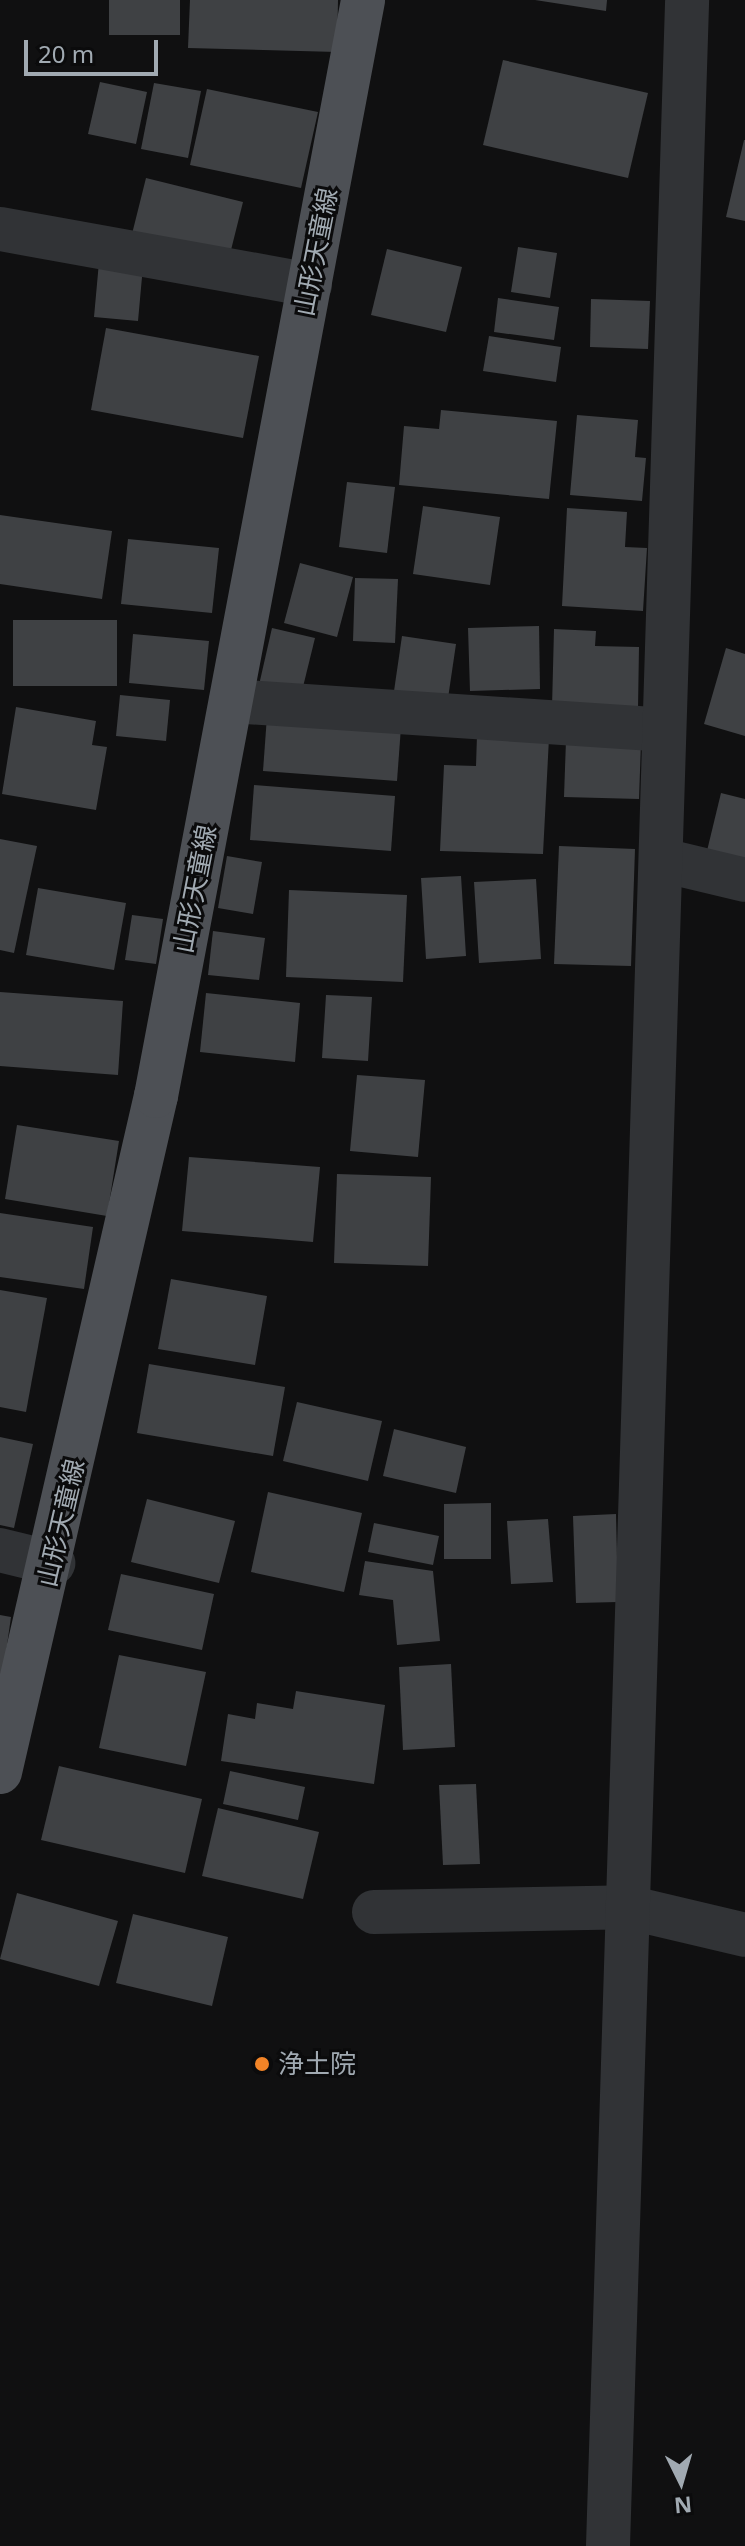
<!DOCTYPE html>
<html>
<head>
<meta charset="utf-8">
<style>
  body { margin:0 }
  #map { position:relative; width:745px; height:2546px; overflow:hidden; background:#101011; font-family:"Noto Sans","Noto Sans JP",sans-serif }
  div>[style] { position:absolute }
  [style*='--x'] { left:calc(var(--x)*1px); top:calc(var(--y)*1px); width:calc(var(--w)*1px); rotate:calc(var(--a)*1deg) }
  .building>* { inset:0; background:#3f4144 }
  .minor>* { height:44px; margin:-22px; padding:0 22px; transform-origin:22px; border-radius:22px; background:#313336 }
  .major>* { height:44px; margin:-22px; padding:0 22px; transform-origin:22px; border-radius:22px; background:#4d5055 }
  .dots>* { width:22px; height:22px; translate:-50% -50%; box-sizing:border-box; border:4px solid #0b0b0c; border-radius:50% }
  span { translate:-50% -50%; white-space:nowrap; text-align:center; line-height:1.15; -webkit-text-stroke:6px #0b0b0c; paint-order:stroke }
  .street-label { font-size:26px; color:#a1aab2 }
  .poi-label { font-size:26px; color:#a1aab2 }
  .left { translate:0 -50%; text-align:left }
  .north { position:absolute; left:641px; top:2442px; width:80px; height:80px; -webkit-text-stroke:6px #0b0b0c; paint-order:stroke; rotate:175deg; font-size:22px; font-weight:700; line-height:32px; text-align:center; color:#a1aab2 }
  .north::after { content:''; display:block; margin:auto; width:28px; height:36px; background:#a1aab2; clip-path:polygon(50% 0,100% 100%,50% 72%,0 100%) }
  .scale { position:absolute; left:24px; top:40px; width:134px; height:36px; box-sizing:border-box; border:4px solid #a1aab2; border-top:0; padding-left:10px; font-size:24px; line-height:28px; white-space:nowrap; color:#a1aab2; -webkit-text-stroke:6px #0b0b0c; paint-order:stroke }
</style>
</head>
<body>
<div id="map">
  <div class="building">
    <i style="clip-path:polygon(109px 0,180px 0,180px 35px,109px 35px)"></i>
    <i style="clip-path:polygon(190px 0,338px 0,337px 52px,188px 48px)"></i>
    <i style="clip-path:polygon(535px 0,607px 0,606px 11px)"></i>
    <i style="clip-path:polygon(503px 60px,648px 93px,628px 178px,483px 145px)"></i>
    <i style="clip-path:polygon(100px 82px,147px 92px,136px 144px,88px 134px)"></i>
    <i style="clip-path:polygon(154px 83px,201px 91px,188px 158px,141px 149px)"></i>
    <i style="clip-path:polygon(207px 89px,318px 112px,301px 188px,190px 165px)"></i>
    <i style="clip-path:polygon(744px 140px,745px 140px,745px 221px,726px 217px)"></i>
    <i style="clip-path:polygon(146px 178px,243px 202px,229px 258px,132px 234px)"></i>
    <i style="clip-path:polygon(518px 247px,557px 253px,550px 298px,511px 292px)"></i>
    <i style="clip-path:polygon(387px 249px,462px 267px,446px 332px,371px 315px)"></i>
    <i style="clip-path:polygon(99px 262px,143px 266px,138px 321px,94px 317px)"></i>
    <i style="clip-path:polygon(498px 298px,559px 307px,554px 340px,494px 332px)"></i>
    <i style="clip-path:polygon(591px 299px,650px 301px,648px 349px,590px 347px)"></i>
    <i style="clip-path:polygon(106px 328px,259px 356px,243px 438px,91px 410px)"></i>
    <i style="clip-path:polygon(489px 336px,561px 347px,556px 382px,483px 371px)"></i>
    <i style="clip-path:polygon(441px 410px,557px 421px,549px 499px,399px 485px,404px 426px,439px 429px)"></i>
    <i style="clip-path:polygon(577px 415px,638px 420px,635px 457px,646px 458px,642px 501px,570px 495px)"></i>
    <i style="clip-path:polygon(347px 482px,395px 487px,387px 553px,339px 547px)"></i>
    <i style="clip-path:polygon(423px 506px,500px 517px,490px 585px,413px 574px)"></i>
    <i style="clip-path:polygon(567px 508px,627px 512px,625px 547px,647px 548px,643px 611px,562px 606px)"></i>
    <i style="clip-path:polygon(0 515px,112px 531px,102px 599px,0 584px)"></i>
    <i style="clip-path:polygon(128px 539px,219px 548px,212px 613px,121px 604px)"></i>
    <i style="clip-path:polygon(300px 563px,353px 577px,337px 637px,284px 623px)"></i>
    <i style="clip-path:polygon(355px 578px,398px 579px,395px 643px,353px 641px)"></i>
    <i style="clip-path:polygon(13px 620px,117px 620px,117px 686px,13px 686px)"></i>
    <i style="clip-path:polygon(539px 626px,540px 689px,470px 691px,468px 628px)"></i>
    <i style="clip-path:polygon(272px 628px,315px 638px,301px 695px,259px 685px)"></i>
    <i style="clip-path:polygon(554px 629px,596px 631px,595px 646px,639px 647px,638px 709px,552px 707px)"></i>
    <i style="clip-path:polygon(133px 634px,209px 641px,204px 690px,129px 683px)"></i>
    <i style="clip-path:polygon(402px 636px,456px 644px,447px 705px,393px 698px)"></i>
    <i style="clip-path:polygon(726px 648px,745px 654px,745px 736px,704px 724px)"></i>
    <i style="clip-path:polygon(120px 695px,170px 700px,166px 741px,116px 736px)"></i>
    <i style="clip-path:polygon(16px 707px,96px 721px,92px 745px,107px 747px,96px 810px,2px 794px)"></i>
    <i style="clip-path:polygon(267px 716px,401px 727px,397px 781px,263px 771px)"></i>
    <i style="clip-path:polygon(477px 735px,549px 738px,543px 854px,440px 851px,444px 765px,476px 766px)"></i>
    <i style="clip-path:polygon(566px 740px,641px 742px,639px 799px,564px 797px)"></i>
    <i style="clip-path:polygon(254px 785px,395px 796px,391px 851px,250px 840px)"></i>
    <i style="clip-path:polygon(721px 793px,745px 799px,745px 865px,706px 855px)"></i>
    <i style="clip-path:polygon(0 839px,37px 846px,14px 953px,0 950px)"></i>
    <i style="clip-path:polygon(559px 846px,635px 849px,631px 966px,554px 964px)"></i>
    <i style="clip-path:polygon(227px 856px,262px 862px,253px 914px,218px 908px)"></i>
    <i style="clip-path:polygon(461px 876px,466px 956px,426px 959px,421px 878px)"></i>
    <i style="clip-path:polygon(536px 879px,541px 959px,479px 963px,474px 882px)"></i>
    <i style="clip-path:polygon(38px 888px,126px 903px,114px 970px,26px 955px)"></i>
    <i style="clip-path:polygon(289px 890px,407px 895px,403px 982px,286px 977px)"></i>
    <i style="clip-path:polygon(132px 915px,163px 919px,156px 964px,125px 960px)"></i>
    <i style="clip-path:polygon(213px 931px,265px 938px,259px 980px,208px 975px)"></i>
    <i style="clip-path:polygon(0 992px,123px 1001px,118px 1075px,0 1066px)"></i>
    <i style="clip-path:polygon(206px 993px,300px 1003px,295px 1062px,200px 1052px)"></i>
    <i style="clip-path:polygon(326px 995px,372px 997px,368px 1061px,322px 1058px)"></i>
    <i style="clip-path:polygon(357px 1075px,425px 1080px,418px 1157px,350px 1151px)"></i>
    <i style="clip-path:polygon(17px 1125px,119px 1141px,107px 1216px,5px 1199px)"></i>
    <i style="clip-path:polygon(189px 1157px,320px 1167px,313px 1242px,182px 1231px)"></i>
    <i style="clip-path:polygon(337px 1174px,431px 1177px,428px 1266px,334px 1263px)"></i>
    <i style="clip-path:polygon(0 1213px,93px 1227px,84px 1289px,0 1277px)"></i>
    <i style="clip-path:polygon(171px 1279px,267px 1296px,255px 1365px,158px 1349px)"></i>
    <i style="clip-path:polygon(0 1290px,47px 1298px,26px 1412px,0 1407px)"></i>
    <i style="clip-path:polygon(149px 1364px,285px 1387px,273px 1456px,137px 1433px)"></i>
    <i style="clip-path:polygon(297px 1402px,382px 1421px,368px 1481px,283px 1461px)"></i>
    <i style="clip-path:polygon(394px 1429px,466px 1447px,456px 1493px,383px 1476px)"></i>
    <i style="clip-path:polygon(0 1437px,33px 1444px,14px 1528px,0 1525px)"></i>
    <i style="clip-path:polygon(268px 1492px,362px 1513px,344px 1592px,251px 1572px)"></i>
    <i style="clip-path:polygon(147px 1499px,235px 1521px,219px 1583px,131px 1562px)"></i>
    <i style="clip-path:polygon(491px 1503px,491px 1559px,444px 1559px,444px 1504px)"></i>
    <i style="clip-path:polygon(616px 1514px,618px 1602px,576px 1603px,573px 1516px)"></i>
    <i style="clip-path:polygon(548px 1519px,553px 1582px,511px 1584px,507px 1521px)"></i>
    <i style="clip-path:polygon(374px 1523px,439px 1536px,433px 1565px,368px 1552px)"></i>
    <i style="clip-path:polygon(365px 1561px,433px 1571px,440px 1641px,397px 1645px,393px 1600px,359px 1595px)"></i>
    <i style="clip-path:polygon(121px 1574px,214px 1594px,202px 1650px,108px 1630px)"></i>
    <i style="clip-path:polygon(0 1615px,11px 1617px,2px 1680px,0 1680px)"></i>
    <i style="clip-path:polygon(119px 1655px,206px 1672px,186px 1766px,99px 1748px)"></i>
    <i style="clip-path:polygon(451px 1664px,455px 1747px,403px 1750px,399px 1667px)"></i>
    <i style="clip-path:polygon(296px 1691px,385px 1705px,374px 1784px,221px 1761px,228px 1714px,255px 1719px,257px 1703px,293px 1709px)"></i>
    <i style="clip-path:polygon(59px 1766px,202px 1799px,185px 1873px,41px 1840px)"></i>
    <i style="clip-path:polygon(230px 1771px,305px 1787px,298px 1820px,223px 1804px)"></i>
    <i style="clip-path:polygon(476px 1784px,480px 1864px,443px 1865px,439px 1785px)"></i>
    <i style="clip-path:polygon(218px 1808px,319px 1832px,303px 1899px,202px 1876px)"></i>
    <i style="clip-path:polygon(17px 1893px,118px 1921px,99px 1986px,0 1959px)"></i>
    <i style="clip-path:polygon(133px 1914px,228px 1937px,212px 2006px,116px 1983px)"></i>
  </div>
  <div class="minor">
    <i style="--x:0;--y:229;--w:315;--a:10.2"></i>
    <i style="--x:231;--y:701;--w:434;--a:3.8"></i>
    <i style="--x:662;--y:860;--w:85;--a:13.5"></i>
    <i style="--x:0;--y:1550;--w:55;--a:13.8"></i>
    <i style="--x:374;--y:1912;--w:253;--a:-1.1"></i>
    <i style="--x:627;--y:1907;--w:121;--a:13.3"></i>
    <i style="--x:608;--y:2546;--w:2547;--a:-88.22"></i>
  </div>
  <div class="major">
    <i style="--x:0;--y:1772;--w:694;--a:-77.01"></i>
    <i style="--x:156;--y:1096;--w:1115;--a:-79.3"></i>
  </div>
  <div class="dots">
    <i style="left:262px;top:2064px;background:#f28427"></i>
  </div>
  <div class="street-label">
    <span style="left:316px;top:252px;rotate:-79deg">山形天童線</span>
    <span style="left:195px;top:889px;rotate:-79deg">山形天童線</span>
    <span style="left:61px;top:1523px;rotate:-77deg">山形天童線</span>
  </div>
  <div class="poi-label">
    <span class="left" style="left:278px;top:2064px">浄土院</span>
  </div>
  <div class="north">N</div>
  <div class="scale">20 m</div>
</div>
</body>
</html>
